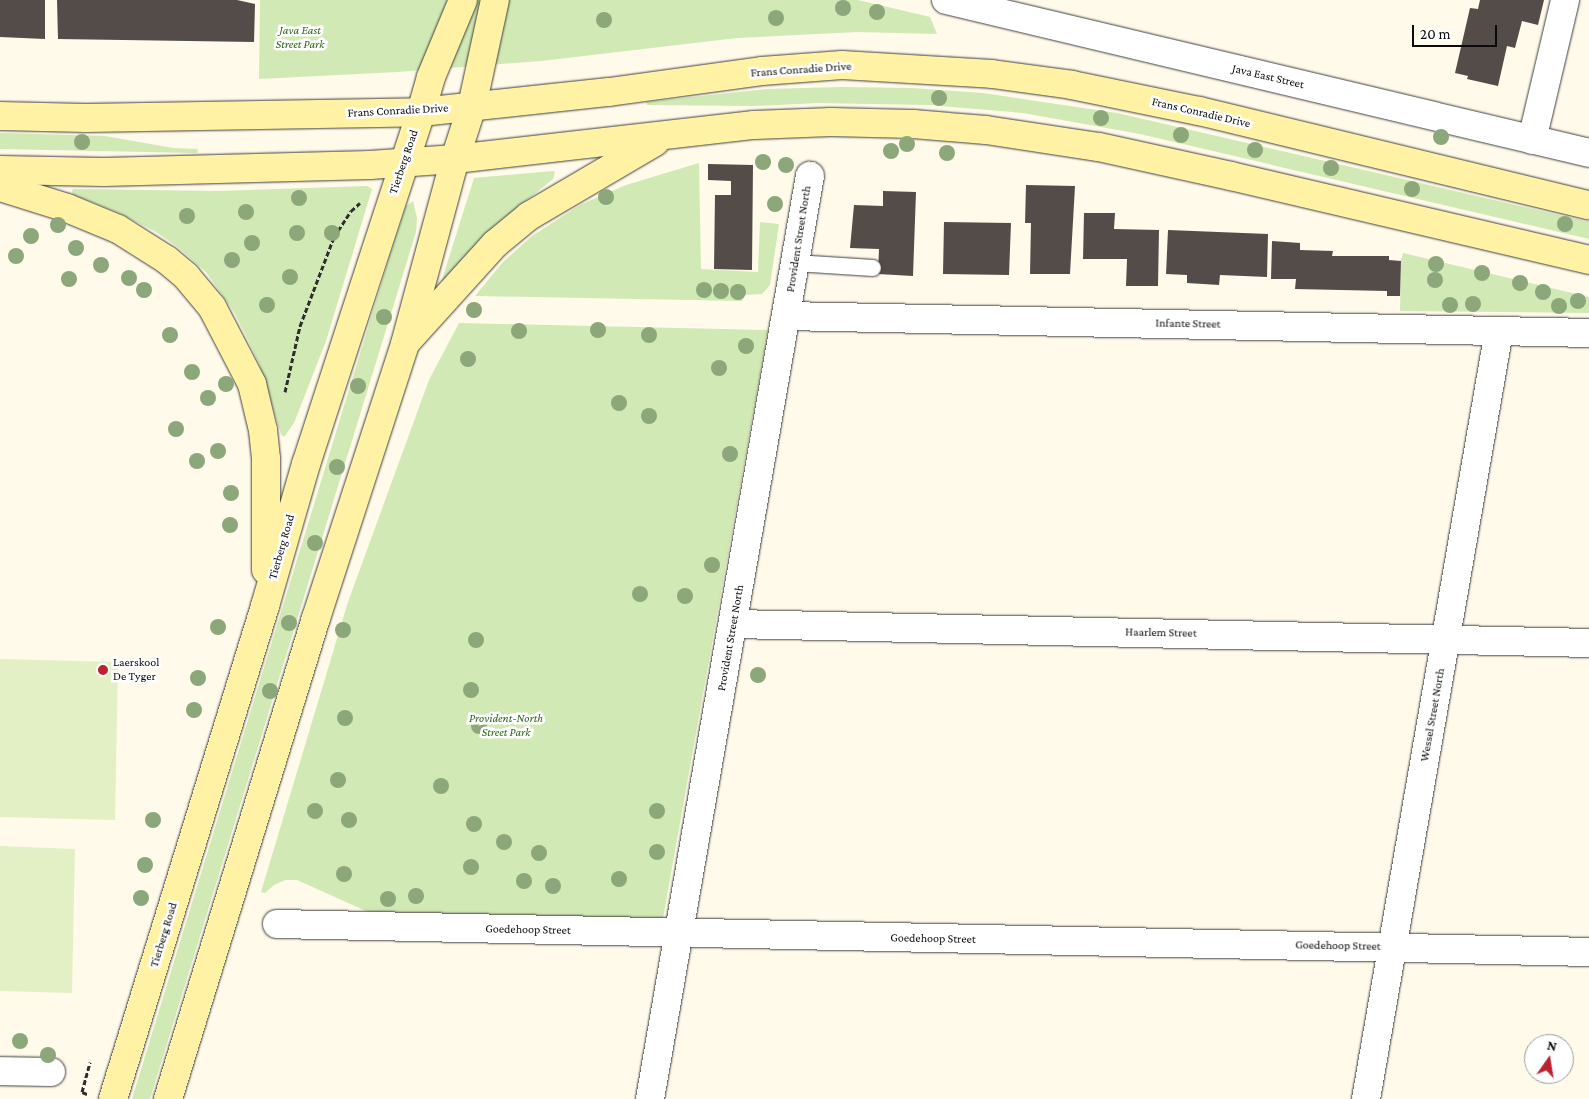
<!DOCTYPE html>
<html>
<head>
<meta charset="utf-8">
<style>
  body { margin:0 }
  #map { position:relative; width:1589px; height:1099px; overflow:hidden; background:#fffaea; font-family:"Crimson Pro",serif }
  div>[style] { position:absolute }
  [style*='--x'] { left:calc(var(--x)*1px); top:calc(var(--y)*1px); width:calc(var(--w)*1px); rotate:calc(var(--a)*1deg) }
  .green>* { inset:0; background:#d1e9b4 }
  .pitch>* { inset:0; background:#e3f0c6 }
  .building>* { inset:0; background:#544c48 }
  .path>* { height:3px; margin-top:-1.5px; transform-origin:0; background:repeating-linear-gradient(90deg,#2d2d2d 0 5px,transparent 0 7.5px) }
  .roads { filter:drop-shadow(0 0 1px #3e3e3e) drop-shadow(0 0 1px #3e3e3e) }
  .lane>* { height:16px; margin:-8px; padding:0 8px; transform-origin:8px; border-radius:8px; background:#fff }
  .street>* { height:28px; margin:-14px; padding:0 14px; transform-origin:14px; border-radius:14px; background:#fff }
  .secondary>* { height:28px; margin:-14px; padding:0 14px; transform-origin:14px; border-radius:14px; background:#fff2a5 }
  .trees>* { width:16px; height:16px; margin:-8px; border-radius:50%; background:#8ca779 }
  .dots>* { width:14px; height:14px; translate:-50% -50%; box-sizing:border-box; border:2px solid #fff; border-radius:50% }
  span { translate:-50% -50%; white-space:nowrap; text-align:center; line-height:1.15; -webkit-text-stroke:5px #fff; paint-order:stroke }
  .park-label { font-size:12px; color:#2d631c; font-style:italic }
  .street-label { font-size:12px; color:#0b0b0b }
  .poi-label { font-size:12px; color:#0b0b0b }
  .left { translate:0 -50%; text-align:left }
  .north { position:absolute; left:1524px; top:1034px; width:50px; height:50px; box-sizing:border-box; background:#fff; border:1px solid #9d9d9d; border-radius:50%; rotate:13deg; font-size:14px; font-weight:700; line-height:20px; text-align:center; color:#0b0b0b }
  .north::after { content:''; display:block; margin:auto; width:18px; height:22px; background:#bc232f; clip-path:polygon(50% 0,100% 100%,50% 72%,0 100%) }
  .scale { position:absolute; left:1412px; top:25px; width:85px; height:22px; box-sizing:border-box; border:2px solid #0b0b0b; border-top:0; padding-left:6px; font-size:15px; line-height:18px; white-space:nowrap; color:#0b0b0b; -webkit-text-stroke:4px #fff; paint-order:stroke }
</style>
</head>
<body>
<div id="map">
  <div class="green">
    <i style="clip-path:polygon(260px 0,858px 0,930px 17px,937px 34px,857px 32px,737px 38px,541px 61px,397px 72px,259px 79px)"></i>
    <i style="clip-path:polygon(843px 87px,911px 88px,983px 93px,1117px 113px,1589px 222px,1589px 239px,1140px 134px,1023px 113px,929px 105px,817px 103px,755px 106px,647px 105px,646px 102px,767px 89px)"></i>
    <i style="clip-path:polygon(0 133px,105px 136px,173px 148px,198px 149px,197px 153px,0 149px)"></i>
    <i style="clip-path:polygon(699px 163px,701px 269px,758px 272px,760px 222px,779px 224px,770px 285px,762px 294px,744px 295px,742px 301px,475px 296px,502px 263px,532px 236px,580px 205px,626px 185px)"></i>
    <i style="clip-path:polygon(553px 171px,555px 172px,553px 179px,502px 220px,440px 286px,474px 178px)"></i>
    <i style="clip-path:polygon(367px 186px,372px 189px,326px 341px,294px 423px,284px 437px,281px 434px,260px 366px,249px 342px,234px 312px,206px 272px,179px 248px,156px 232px,119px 213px,74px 195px,72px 192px,73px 189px,219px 191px)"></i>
    <i style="clip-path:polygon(413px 201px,417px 218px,416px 232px,150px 1099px,132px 1099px,393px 246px,406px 206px)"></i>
    <i style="clip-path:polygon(1403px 253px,1589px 297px,1589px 313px,1400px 311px,1401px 261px)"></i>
    <i style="clip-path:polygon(459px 323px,768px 330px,663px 918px,381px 914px,366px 911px,297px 880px,285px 880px,274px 885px,265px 893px,261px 892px,348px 602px,429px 380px)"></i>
  </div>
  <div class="pitch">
    <i style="clip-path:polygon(0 659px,118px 662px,115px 820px,0 817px)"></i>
    <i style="clip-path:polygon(0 846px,75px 849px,72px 993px,0 991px)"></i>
  </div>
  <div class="building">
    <i style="clip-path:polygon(0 0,45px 0,45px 39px,0 37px)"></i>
    <i style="clip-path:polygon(57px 0,237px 0,255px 4px,254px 42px,58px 39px)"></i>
    <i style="clip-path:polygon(1480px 0,1544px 0,1538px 25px,1522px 21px,1515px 48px,1507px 46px,1498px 86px,1467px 79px,1468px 76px,1455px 73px,1470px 8px,1478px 9px)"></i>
    <i style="clip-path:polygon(708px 164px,753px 165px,752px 270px,714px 269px,715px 195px,731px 195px,731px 181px,708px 180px)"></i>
    <i style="clip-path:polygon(1026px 185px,1075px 186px,1070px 274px,1030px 274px,1031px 223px,1025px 223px)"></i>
    <i style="clip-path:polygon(883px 191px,916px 192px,913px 276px,878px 274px,879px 249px,850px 248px,854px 205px,883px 206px)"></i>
    <i style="clip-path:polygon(1084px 213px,1115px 213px,1114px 229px,1159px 230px,1158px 286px,1126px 286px,1127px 259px,1083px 259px)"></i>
    <i style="clip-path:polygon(944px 222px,1011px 223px,1009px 275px,943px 274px)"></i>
    <i style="clip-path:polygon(1168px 230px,1268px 234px,1267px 277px,1220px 275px,1219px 285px,1187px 283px,1187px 275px,1166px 274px)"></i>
    <i style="clip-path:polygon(1272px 241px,1300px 243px,1300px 250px,1333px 251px,1332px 256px,1389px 256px,1389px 260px,1401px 261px,1400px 296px,1387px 296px,1387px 291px,1295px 289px,1296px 279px,1271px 279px)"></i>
  </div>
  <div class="path">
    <i style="--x:285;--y:392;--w:68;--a:-77.2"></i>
    <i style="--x:300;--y:326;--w:95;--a:-69.1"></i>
    <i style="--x:334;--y:237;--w:31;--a:-57"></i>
    <i style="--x:351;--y:211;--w:12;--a:-42"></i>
    <i style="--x:87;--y:1094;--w:5;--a:-158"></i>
    <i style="--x:82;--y:1092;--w:31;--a:-75"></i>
  </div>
  <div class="roads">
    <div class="lane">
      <i style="--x:795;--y:263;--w:78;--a:3.7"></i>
    </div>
    <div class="street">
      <i style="--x:946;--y:0;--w:661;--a:13.38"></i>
      <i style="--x:1532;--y:140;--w:144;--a:-76.7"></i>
      <i style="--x:786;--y:316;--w:803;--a:1.21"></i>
      <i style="--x:734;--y:624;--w:855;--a:1.27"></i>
      <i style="--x:277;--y:924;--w:1312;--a:1.22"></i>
      <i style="--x:0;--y:1071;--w:51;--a:1.1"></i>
      <i style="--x:650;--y:1099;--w:937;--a:-80.17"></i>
      <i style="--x:1366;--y:1099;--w:779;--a:-80.18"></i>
    </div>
    <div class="secondary">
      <i style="--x:0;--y:116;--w:86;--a:1.3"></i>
      <i style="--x:86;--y:118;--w:335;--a:-1"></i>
      <i style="--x:421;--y:112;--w:189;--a:-6.1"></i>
      <i style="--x:609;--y:92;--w:154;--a:-7.8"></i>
      <i style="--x:762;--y:71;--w:80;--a:-4.3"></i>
      <i style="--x:842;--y:65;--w:150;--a:3.4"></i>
      <i style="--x:992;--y:74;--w:81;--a:7.8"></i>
      <i style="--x:1072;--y:85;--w:130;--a:11.6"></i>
      <i style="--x:1199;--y:111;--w:401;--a:13.6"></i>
      <i style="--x:0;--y:170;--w:104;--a:1.1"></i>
      <i style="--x:104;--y:172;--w:266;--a:-1.5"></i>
      <i style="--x:370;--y:165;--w:85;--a:-4"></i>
      <i style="--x:455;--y:159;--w:301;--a:-6.5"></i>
      <i style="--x:754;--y:125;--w:77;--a:-2.2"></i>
      <i style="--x:831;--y:122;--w:82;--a:1.4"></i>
      <i style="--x:913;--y:124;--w:73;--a:4.7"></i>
      <i style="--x:986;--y:130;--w:114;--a:8.6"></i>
      <i style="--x:1099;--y:147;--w:135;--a:12.4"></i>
      <i style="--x:1231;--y:176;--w:368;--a:13.2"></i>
      <i style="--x:0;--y:187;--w:70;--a:17.4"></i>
      <i style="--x:67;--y:208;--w:55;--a:22.4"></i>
      <i style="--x:118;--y:229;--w:58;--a:32.3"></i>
      <i style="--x:167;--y:260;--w:25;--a:40"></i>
      <i style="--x:186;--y:276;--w:40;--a:50"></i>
      <i style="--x:212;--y:307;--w:87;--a:62.5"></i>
      <i style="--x:252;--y:384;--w:47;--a:76.6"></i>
      <i style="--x:263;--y:430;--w:29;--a:84"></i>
      <i style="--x:266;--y:459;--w:111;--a:90"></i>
      <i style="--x:408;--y:340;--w:130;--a:-47.8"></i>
      <i style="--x:495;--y:244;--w:44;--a:-39.5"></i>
      <i style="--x:529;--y:216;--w:146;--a:-30.4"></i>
      <i style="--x:113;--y:1099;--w:516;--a:-72.86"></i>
      <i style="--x:265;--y:606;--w:148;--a:-73.9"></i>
      <i style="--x:306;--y:464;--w:370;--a:-71.9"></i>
      <i style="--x:421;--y:112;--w:36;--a:-74"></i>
      <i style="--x:431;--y:77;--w:83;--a:-67.4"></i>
      <i style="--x:168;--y:1099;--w:503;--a:-72.9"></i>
      <i style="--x:316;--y:618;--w:288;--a:-72"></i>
      <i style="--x:405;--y:344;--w:192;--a:-74.9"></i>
      <i style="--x:455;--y:159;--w:56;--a:-72.2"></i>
      <i style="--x:472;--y:106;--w:108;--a:-77.8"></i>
    </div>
  </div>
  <div class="trees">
    <i style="left:843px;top:8px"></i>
    <i style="left:877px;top:12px"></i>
    <i style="left:776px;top:18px"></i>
    <i style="left:604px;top:20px"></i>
    <i style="left:939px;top:98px"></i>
    <i style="left:1101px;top:118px"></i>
    <i style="left:1181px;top:135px"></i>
    <i style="left:1441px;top:137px"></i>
    <i style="left:82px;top:142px"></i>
    <i style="left:907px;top:144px"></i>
    <i style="left:1255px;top:150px"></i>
    <i style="left:891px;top:151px"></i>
    <i style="left:947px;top:153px"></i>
    <i style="left:763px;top:162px"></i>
    <i style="left:786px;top:165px"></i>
    <i style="left:1331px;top:168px"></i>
    <i style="left:1412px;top:189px"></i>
    <i style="left:606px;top:197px"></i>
    <i style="left:299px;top:198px"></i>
    <i style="left:775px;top:204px"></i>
    <i style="left:246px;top:212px"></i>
    <i style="left:187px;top:216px"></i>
    <i style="left:1565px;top:224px"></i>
    <i style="left:58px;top:225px"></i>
    <i style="left:297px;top:233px"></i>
    <i style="left:332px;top:233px"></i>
    <i style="left:31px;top:236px"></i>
    <i style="left:252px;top:243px"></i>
    <i style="left:76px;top:248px"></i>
    <i style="left:16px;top:256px"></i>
    <i style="left:232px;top:260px"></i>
    <i style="left:1436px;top:264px"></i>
    <i style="left:101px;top:265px"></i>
    <i style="left:1482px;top:273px"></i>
    <i style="left:290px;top:277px"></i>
    <i style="left:129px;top:278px"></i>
    <i style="left:69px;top:279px"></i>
    <i style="left:1435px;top:280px"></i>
    <i style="left:1520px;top:283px"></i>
    <i style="left:144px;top:290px"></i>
    <i style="left:704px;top:290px"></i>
    <i style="left:721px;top:291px"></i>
    <i style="left:738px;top:292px"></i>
    <i style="left:1543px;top:292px"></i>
    <i style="left:1578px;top:301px"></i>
    <i style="left:1473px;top:304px"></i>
    <i style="left:267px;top:305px"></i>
    <i style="left:1450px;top:305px"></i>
    <i style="left:1559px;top:306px"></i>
    <i style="left:474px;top:310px"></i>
    <i style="left:384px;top:317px"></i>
    <i style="left:598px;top:330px"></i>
    <i style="left:519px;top:331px"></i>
    <i style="left:170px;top:335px"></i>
    <i style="left:649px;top:335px"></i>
    <i style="left:746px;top:346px"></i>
    <i style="left:468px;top:359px"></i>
    <i style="left:719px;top:368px"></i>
    <i style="left:192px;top:372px"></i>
    <i style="left:226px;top:384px"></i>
    <i style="left:358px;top:386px"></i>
    <i style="left:208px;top:398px"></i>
    <i style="left:619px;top:403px"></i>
    <i style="left:649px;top:416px"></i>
    <i style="left:176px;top:429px"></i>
    <i style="left:218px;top:451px"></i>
    <i style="left:730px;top:454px"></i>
    <i style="left:197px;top:461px"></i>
    <i style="left:337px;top:467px"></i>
    <i style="left:231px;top:493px"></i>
    <i style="left:230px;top:525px"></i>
    <i style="left:315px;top:543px"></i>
    <i style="left:712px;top:565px"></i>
    <i style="left:640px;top:594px"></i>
    <i style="left:685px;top:596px"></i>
    <i style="left:289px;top:623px"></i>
    <i style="left:218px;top:627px"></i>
    <i style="left:343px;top:630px"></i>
    <i style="left:476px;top:640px"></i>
    <i style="left:758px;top:675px"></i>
    <i style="left:198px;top:678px"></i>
    <i style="left:471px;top:690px"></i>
    <i style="left:270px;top:691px"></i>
    <i style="left:194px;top:710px"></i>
    <i style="left:345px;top:718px"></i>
    <i style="left:479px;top:726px"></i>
    <i style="left:338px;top:780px"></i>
    <i style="left:441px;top:786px"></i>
    <i style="left:315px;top:811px"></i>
    <i style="left:657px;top:811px"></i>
    <i style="left:153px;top:820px"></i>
    <i style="left:349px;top:820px"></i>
    <i style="left:474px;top:824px"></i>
    <i style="left:504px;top:842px"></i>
    <i style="left:657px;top:852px"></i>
    <i style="left:539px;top:853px"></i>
    <i style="left:145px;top:865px"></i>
    <i style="left:471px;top:867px"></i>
    <i style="left:344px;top:874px"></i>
    <i style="left:619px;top:879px"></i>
    <i style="left:524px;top:881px"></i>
    <i style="left:553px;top:886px"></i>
    <i style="left:416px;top:896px"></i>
    <i style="left:141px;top:898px"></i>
    <i style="left:388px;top:899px"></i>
    <i style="left:20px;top:1041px"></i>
    <i style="left:48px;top:1055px"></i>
  </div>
  <div class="dots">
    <i style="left:103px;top:670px;background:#bc232f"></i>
  </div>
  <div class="park-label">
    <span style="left:300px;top:38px">Java East<br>Street Park</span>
    <span style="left:506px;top:726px">Provident-North<br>Street Park</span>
  </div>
  <div class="street-label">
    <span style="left:801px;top:70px;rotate:-4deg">Frans Conradie Drive</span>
    <span style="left:1268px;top:77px;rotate:13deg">Java East Street</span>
    <span style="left:398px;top:111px;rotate:-3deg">Frans Conradie Drive</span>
    <span style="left:1201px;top:113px;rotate:13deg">Frans Conradie Drive</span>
    <span style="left:404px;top:162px;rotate:-71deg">Tierberg Road</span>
    <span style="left:799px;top:239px;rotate:-81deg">Provident Street North</span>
    <span style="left:1188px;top:324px;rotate:1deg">Infante Street</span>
    <span style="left:282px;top:547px;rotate:-74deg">Tierberg Road</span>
    <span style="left:1161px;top:633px;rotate:1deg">Haarlem Street</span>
    <span style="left:731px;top:638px;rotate:-80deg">Provident Street North</span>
    <span style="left:1433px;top:715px;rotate:-80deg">Wessel Street North</span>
    <span style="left:528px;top:930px;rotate:1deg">Goedehoop Street</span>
    <span style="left:164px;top:935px;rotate:-73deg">Tierberg Road</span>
    <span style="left:933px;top:939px;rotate:1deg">Goedehoop Street</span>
    <span style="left:1338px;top:946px;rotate:1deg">Goedehoop Street</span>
  </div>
  <div class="poi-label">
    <span class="left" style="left:113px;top:670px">Laerskool<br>De Tyger</span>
  </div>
  <div class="north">N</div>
  <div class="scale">20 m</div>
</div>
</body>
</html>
